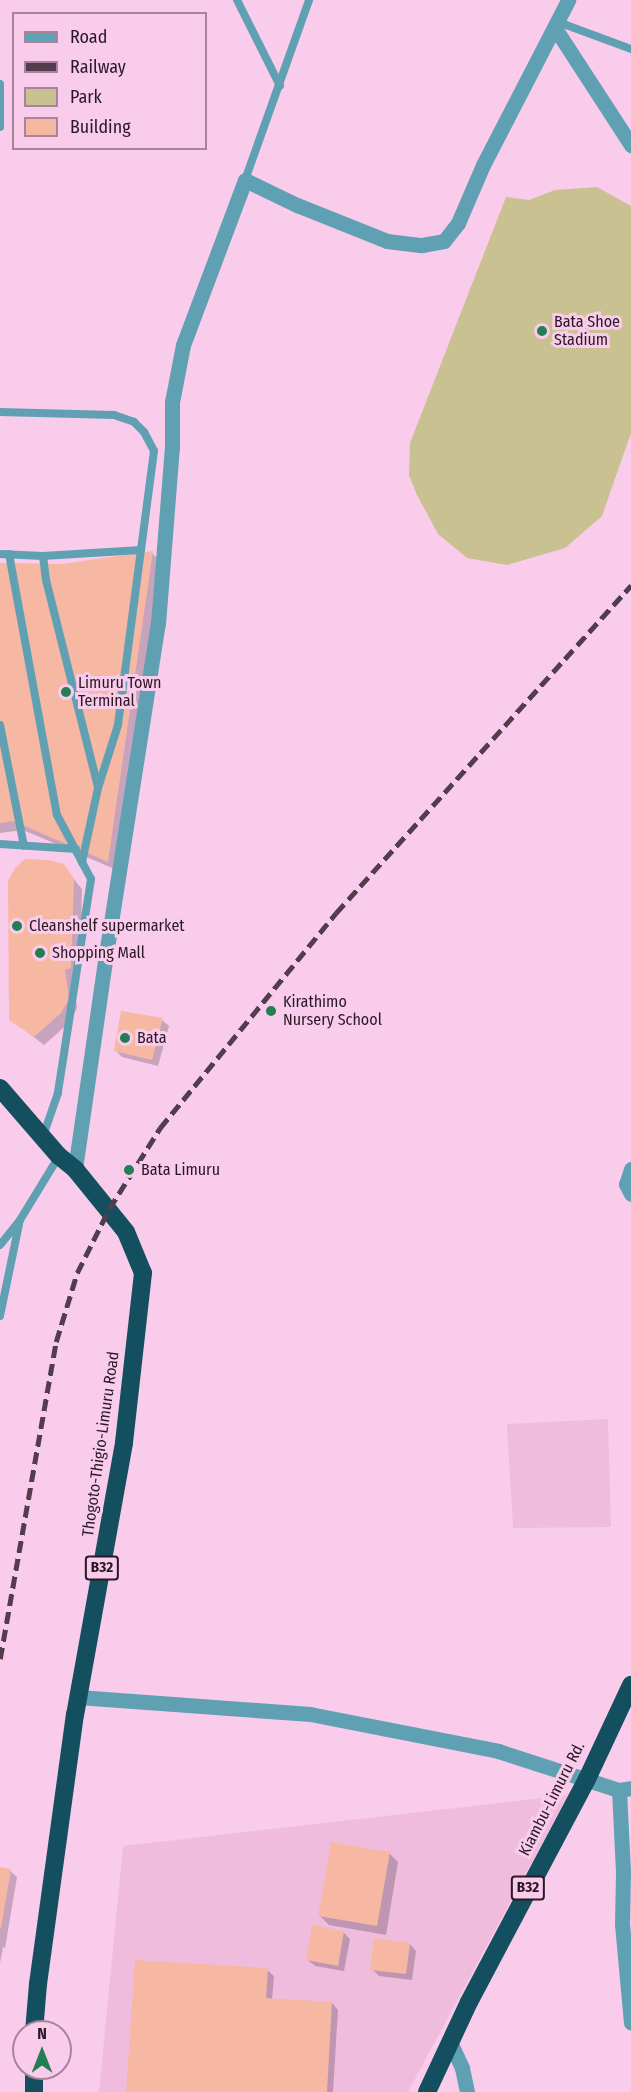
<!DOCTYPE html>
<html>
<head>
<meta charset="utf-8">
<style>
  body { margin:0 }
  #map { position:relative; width:631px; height:2092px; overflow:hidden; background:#facceb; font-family:"Fira Sans Condensed",sans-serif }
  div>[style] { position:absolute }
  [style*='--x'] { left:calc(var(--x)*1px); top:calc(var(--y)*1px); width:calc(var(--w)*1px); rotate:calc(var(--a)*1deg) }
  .built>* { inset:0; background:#efbcde }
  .green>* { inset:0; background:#cac192 }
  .shadow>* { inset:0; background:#0003 }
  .building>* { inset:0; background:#f6b7a3 }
  .lane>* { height:8px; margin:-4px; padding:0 4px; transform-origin:4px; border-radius:4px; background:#60a0b3 }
  .street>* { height:15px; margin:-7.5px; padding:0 7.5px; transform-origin:7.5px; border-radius:7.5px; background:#60a0b3 }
  .highway>* { height:18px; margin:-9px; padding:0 9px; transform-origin:9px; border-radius:9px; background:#134f5e }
  .rail>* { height:4.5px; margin-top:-2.25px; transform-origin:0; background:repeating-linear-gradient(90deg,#533c4c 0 12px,transparent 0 18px) }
  .dots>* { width:16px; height:16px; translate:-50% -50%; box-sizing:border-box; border:3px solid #facceb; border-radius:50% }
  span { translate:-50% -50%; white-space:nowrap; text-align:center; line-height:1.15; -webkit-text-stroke:6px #facceb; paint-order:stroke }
  .shield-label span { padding:2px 4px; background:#facceb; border:2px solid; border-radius:4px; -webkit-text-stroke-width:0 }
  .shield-label { font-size:15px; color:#2a1925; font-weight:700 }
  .poi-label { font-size:16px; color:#2a1925 }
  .left { translate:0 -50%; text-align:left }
  .street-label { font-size:16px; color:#2a1925 }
  .legend { position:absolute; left:12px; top:12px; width:195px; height:138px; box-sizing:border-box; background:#facceb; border:2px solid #a7849c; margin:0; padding:8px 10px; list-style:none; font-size:18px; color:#2a1925 }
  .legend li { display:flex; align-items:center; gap:12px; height:30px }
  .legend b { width:30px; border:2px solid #a7849c }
  .north { position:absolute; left:12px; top:2020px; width:60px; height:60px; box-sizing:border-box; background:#facceb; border:2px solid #a7849c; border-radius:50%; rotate:0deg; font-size:16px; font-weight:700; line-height:24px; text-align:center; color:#2a1925 }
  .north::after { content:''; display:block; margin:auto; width:21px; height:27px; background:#237e54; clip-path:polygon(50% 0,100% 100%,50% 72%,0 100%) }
</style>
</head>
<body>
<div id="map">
  <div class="built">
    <i style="clip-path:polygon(608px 1419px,611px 1527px,513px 1528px,507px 1424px)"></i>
    <i style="clip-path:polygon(568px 1795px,408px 2092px,99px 2092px,123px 1846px)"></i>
  </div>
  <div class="green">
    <i style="clip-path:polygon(597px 187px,631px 206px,631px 433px,602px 516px,565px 548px,507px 565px,467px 558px,438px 534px,417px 495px,409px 475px,410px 443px,506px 197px,529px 200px,555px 190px)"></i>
  </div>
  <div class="shadow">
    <i style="clip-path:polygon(152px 553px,161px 562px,117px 870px,23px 830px,0 833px,0 565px,61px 565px)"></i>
    <i style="clip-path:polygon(63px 866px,82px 889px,80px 976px,73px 979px,77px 1008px,70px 1022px,44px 1045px,10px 1019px)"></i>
    <i style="clip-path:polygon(162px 1020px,169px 1026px,158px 1066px,122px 1057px,115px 1050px)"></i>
    <i style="clip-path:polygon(389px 1853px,398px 1862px,386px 1935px,329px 1925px,320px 1916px)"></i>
    <i style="clip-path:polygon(0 1869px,10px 1871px,17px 1877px,5px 1948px,3px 1947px,0 1963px)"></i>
    <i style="clip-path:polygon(343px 1932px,350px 1939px,344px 1971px,315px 1966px,308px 1960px)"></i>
    <i style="clip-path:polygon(410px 1944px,416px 1951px,412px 1980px,379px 1976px,372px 1969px)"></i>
    <i style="clip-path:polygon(267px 1970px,274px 1976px,272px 2000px,332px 2003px,338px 2010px,333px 2092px,128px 2092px)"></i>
  </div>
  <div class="building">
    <i style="clip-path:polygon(153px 551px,108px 862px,13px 821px,0 823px,0 563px,61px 564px)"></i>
    <i style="clip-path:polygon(25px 859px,49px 860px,64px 864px,74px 879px,71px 968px,65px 970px,69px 999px,61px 1013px,34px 1037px,9px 1020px,8px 881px,15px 868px)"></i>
    <i style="clip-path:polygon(121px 1011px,163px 1018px,152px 1060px,114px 1051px)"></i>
    <i style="clip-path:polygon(331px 1842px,390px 1852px,377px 1926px,318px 1916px)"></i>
    <i style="clip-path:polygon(0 1867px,11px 1869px,1px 1928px,0 1928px)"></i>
    <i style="clip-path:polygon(312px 1925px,344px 1931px,338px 1966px,306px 1960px)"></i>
    <i style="clip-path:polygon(374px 1938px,410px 1943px,406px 1974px,370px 1970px)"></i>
    <i style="clip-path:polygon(135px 1960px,268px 1968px,266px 1998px,332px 2002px,327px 2092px,126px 2092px)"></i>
  </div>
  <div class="lane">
    <i style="--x:237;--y:0;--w:96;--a:63.4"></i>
    <i style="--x:558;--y:22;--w:78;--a:20.3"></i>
    <i style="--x:0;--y:84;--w:43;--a:90"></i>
    <i style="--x:245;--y:180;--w:191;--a:-70.4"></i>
    <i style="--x:0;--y:412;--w:114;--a:1.5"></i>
    <i style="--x:114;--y:415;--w:21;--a:19"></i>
    <i style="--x:134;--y:422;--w:14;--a:45"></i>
    <i style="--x:144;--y:432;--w:21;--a:62"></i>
    <i style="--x:154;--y:451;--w:276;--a:97.5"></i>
    <i style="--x:118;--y:725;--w:66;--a:107.6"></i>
    <i style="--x:98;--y:788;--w:76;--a:102.2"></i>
    <i style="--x:0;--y:554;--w:43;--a:2.7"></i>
    <i style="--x:43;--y:556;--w:24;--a:83"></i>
    <i style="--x:46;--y:580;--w:213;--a:75.9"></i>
    <i style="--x:9;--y:554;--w:265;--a:79.6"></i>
    <i style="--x:57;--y:815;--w:72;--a:62"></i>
    <i style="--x:91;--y:879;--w:217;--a:98.8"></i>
    <i style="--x:58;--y:1093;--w:46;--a:109.2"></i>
    <i style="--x:43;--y:556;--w:98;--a:-3.5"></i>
    <i style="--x:0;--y:725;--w:123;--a:78.8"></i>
    <i style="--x:0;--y:844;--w:76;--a:3.8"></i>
    <i style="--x:0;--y:1245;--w:32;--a:-51"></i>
    <i style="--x:20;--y:1220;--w:75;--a:-58.6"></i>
    <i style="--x:0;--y:1316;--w:94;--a:-78.3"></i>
  </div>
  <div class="street">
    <i style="--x:555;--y:28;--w:140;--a:57"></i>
    <i style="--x:75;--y:1169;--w:223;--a:-81.8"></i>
    <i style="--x:107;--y:948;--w:328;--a:-81.1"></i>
    <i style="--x:158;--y:624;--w:177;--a:-85.5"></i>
    <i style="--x:172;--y:448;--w:46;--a:-90"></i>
    <i style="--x:172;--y:402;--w:58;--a:-79.1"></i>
    <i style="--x:183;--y:345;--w:176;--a:-69.4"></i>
    <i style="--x:245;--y:180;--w:58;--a:25.7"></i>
    <i style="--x:297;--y:205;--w:97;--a:21.8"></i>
    <i style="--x:387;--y:241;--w:35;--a:7"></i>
    <i style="--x:422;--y:245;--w:22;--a:-10"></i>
    <i style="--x:444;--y:241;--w:23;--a:-52"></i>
    <i style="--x:458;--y:223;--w:63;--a:-66.7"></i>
    <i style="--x:483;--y:165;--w:186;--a:-62.7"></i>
    <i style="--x:631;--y:1169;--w:16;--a:108"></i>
    <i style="--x:626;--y:1184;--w:11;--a:63"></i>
    <i style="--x:78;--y:1697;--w:233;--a:4.2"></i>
    <i style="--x:310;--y:1714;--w:192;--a:11.1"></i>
    <i style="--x:498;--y:1751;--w:127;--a:17.9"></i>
    <i style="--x:619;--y:1790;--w:12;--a:-9"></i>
    <i style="--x:619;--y:1790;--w:82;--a:87.2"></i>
    <i style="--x:623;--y:1872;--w:52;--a:91.1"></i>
    <i style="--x:622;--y:1924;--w:99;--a:84.8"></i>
    <i style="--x:450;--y:2042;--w:29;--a:65"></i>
    <i style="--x:462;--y:2068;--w:25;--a:78"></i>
  </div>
  <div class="highway">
    <i style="--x:0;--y:1088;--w:90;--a:49.1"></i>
    <i style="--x:59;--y:1156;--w:21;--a:39"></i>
    <i style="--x:75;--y:1169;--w:81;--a:51"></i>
    <i style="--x:126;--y:1232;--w:44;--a:67.5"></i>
    <i style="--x:143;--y:1273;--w:171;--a:96.4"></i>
    <i style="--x:124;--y:1443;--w:275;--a:100.2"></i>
    <i style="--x:75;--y:1714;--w:273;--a:97.8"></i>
    <i style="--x:38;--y:1984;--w:48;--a:94.8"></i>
    <i style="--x:34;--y:2092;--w:24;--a:-90"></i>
    <i style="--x:427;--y:2092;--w:99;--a:-65"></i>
    <i style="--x:469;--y:2002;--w:252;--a:-62.1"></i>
    <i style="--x:587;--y:1779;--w:104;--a:-64.9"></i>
  </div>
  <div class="rail">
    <i style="--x:0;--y:1659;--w:322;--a:-80"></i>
    <i style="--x:56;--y:1342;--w:72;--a:-73.1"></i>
    <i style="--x:77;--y:1273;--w:72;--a:-63.4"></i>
    <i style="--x:109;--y:1209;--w:96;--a:-57.8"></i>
    <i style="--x:160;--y:1128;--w:278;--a:-50.7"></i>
    <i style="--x:336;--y:913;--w:441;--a:-48"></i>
  </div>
  <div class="dots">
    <i style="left:542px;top:331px;background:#237e54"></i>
    <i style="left:66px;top:692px;background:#237e54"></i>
    <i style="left:17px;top:926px;background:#237e54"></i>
    <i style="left:40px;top:953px;background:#237e54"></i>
    <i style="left:271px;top:1011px;background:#237e54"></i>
    <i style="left:125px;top:1038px;background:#237e54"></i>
    <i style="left:129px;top:1170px;background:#237e54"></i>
  </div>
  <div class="shield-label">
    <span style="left:102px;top:1568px">B32</span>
    <span style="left:528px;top:1888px">B32</span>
  </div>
  <div class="poi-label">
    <span class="left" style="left:554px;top:331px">Bata Shoe<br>Stadium</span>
    <span class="left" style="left:78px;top:692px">Limuru Town<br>Terminal</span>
    <span class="left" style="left:29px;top:926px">Cleanshelf supermarket</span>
    <span class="left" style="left:52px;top:953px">Shopping Mall</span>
    <span class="left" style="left:283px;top:1011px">Kirathimo<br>Nursery School</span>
    <span class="left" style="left:137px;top:1038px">Bata</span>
    <span class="left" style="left:141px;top:1170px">Bata Limuru</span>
  </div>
  <div class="street-label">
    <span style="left:101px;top:1444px;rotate:-82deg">Thogoto-Thigio-Limuru Road</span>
    <span style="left:552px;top:1799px;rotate:-63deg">Kiambu-Limuru Rd.</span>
  </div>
  <ul class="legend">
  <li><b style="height:8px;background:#60a0b3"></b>Road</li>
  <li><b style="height:8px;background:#533c4c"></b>Railway</li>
  <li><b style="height:16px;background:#cac192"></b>Park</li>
  <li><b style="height:16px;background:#f6b7a3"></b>Building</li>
  </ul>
  <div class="north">N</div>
</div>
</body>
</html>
